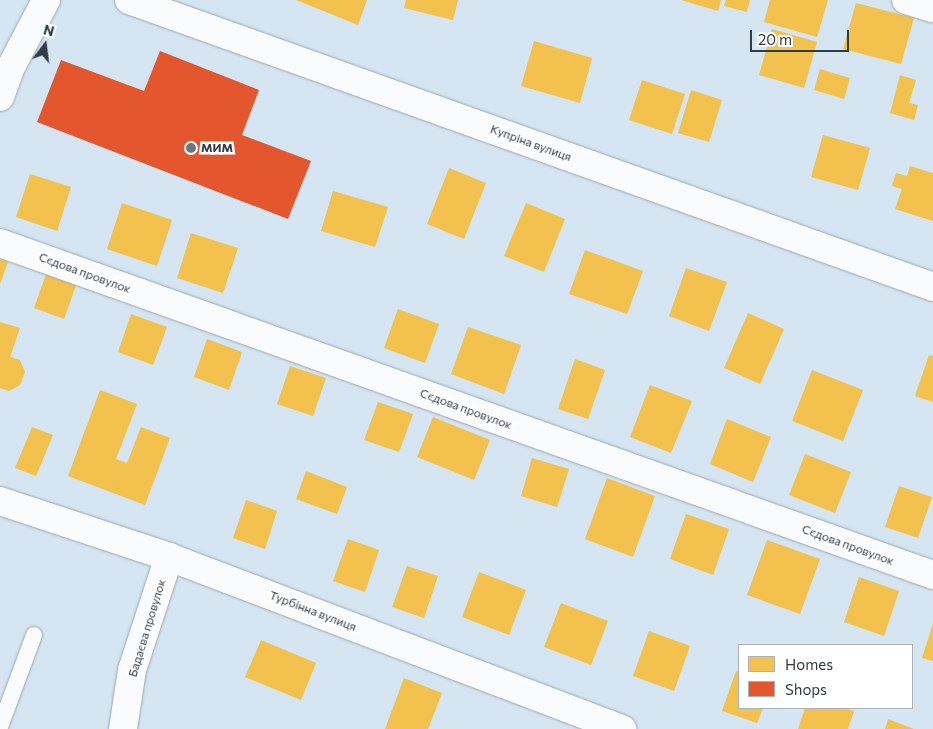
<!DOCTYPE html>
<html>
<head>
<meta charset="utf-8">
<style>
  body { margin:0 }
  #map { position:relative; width:933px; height:729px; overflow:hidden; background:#d5e5f1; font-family:Commissioner,sans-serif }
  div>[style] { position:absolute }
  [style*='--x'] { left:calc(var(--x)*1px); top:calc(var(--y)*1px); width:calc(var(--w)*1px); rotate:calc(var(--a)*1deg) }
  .homes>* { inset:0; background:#f2c14e }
  .shops>* { inset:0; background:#e4572e }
  .roads { filter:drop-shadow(0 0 1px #9aa7b0) drop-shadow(0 0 1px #9aa7b0) }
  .lane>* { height:16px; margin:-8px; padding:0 8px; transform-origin:8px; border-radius:8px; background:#f9fbfd }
  .street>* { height:28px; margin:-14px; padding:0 14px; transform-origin:14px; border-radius:14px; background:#f9fbfd }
  .secondary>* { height:28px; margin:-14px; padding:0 14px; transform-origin:14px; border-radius:14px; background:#f9fbfd }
  .dots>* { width:14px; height:14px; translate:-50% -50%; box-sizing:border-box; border:2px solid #fff; border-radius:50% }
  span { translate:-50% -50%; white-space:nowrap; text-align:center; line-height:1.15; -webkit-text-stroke:5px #fff; paint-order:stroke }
  .street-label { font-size:12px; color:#303c45 }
  .poi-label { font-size:12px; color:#303c45; font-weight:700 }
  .left { translate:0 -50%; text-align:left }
  .legend { position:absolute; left:738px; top:644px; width:175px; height:65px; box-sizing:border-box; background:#fff; border:1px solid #acb1b5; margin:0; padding:6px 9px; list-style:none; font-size:15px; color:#303c45 }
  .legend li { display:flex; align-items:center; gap:10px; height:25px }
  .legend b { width:25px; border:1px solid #acb1b5 }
  .north { position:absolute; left:20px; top:20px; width:50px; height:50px; -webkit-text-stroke:4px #fff; paint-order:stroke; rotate:15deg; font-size:14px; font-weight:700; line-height:20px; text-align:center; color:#303c45 }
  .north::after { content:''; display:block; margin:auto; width:18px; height:22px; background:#303c45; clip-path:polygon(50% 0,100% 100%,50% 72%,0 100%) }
  .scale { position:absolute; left:750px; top:30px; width:99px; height:22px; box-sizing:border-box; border:2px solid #303c45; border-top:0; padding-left:6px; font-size:15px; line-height:18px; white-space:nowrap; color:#303c45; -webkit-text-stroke:4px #fff; paint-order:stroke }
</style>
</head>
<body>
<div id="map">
  <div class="homes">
    <i style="clip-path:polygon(296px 0,367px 0,358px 25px)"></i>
    <i style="clip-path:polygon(406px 0,458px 0,453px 20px,404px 8px)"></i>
    <i style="clip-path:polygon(681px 0,721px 0,718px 11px)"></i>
    <i style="clip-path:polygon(726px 0,750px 0,747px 12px,724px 6px)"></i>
    <i style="clip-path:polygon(770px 0,828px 0,817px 37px,764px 22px)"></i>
    <i style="clip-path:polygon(856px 3px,914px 18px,901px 64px,843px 49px)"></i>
    <i style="clip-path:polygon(772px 29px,817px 42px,804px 88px,759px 75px)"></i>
    <i style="clip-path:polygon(534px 41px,592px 58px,580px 103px,521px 86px)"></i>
    <i style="clip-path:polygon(820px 69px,850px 78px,844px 99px,814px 90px)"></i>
    <i style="clip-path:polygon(900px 75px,916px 80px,909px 103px,918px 105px,914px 120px,890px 113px)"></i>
    <i style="clip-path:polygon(642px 80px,685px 94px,672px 134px,629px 120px)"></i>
    <i style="clip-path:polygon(691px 90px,722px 100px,709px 142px,678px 133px)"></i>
    <i style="clip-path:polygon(823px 135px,870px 148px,858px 190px,811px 177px)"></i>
    <i style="clip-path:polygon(910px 166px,933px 173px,933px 221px,895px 209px,902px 189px,892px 186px,896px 173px,907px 176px)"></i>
    <i style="clip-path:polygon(449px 168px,486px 183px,464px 239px,427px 224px)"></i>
    <i style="clip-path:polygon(30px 174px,71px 187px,57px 231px,16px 217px)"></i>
    <i style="clip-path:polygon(333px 191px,388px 207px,375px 247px,321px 231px)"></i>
    <i style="clip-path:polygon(122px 203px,172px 220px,157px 266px,107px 249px)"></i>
    <i style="clip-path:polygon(526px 203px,565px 219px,544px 272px,504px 256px)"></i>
    <i style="clip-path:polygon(191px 233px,238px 248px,223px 293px,177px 278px)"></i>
    <i style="clip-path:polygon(585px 250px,643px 271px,627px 314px,569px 294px)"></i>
    <i style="clip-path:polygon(0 259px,8px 262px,0 284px)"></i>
    <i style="clip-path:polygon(686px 268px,727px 282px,709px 331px,669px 316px)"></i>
    <i style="clip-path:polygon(48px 269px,78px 280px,64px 319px,34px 308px)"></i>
    <i style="clip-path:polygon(398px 309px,439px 324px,425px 363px,384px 348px)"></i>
    <i style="clip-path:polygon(748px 313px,784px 329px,760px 384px,724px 368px)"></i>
    <i style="clip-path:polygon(131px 314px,167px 327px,153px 365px,118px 352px)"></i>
    <i style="clip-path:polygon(0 322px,20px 328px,10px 357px,20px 360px,25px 372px,20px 385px,9px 391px,0 388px)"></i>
    <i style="clip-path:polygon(468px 327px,521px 345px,504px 394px,451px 374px)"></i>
    <i style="clip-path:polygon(207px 339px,242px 352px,229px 390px,194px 377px)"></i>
    <i style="clip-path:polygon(929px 355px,933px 356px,933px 402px,915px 396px)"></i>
    <i style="clip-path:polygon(575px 359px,605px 370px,588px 419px,558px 409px)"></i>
    <i style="clip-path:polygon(290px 366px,326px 378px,313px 416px,277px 404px)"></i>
    <i style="clip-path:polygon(812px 370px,863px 390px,843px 441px,792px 421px)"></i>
    <i style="clip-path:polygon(650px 385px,692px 401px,671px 453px,630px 437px)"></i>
    <i style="clip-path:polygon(100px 390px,137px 404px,116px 459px,127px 463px,141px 427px,170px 438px,145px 505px,68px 476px)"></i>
    <i style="clip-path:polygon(378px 402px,413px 414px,399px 452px,364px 440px)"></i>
    <i style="clip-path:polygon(433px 417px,490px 440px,474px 480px,417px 457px)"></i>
    <i style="clip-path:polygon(727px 419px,771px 437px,753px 482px,710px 464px)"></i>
    <i style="clip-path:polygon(32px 427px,53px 435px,36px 476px,15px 468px)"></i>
    <i style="clip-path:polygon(805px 454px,851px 472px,835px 513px,789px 495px)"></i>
    <i style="clip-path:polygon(532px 458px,569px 469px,557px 507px,521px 496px)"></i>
    <i style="clip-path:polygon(306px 471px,347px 487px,337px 514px,296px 499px)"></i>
    <i style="clip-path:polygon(607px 478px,655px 496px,633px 557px,585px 539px)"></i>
    <i style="clip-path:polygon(899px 486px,932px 497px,918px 538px,885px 527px)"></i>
    <i style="clip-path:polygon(246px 500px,277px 511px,265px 549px,233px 538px)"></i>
    <i style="clip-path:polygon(686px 514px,729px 529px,713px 575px,670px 559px)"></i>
    <i style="clip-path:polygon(348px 539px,379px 550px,365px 592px,333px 581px)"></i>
    <i style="clip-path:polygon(767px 540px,820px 559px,800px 614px,747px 595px)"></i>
    <i style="clip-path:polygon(407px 566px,438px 576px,424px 618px,392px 607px)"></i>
    <i style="clip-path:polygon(479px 572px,526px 590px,509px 635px,462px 617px)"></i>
    <i style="clip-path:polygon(859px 577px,899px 591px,884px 636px,844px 622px)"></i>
    <i style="clip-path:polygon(561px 603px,608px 621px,591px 665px,544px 647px)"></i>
    <i style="clip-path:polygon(933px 623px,933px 661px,922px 658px)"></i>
    <i style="clip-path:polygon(649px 631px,690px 646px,674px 691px,633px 676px)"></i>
    <i style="clip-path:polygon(261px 640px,316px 663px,301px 700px,245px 677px)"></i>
    <i style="clip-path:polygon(736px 671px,739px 672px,739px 708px,763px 708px,757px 723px,722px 711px)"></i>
    <i style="clip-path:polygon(404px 678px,442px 693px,428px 729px,385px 729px)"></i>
    <i style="clip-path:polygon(805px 708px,844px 708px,854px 711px,848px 729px,798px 729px)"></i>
    <i style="clip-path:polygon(888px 719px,914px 729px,885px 729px)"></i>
  </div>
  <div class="shops">
    <i style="clip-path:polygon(160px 51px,259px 90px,242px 135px,311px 161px,288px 219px,37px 122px,61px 60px,144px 91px)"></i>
  </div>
  <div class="roads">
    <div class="lane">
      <i style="--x:0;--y:727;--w:98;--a:-69.7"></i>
    </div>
    <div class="street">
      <i style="--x:906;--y:0;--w:28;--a:17"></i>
      <i style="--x:0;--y:97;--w:30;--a:-70"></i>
      <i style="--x:10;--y:69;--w:78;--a:-62.4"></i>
      <i style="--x:0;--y:243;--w:990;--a:19.59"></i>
      <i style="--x:0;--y:501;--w:178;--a:18.3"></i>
      <i style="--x:169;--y:557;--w:485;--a:20.8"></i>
      <i style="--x:123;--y:729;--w:60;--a:-81.3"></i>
      <i style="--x:132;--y:670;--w:119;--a:-71.9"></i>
    </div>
    <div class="secondary">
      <i style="--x:129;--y:0;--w:854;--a:19.64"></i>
    </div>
  </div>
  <div class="dots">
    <i style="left:191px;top:148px;background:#6a7781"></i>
  </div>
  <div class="street-label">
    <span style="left:531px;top:143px;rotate:20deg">Купріна вулиця</span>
    <span style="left:85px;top:273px;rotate:20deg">Сєдова провулок</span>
    <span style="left:466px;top:409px;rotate:20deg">Сєдова провулок</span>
    <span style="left:848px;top:545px;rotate:20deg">Сєдова провулок</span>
    <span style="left:313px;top:611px;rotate:21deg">Турбінна вулиця</span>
    <span style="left:147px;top:628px;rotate:-73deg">Бадаєва провулок</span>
  </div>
  <div class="poi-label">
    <span class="left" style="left:201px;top:148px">МИМ</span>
  </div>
  <ul class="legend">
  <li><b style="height:14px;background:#f2c14e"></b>Homes</li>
  <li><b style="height:14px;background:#e4572e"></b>Shops</li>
  </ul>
  <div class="north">N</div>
  <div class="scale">20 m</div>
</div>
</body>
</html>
